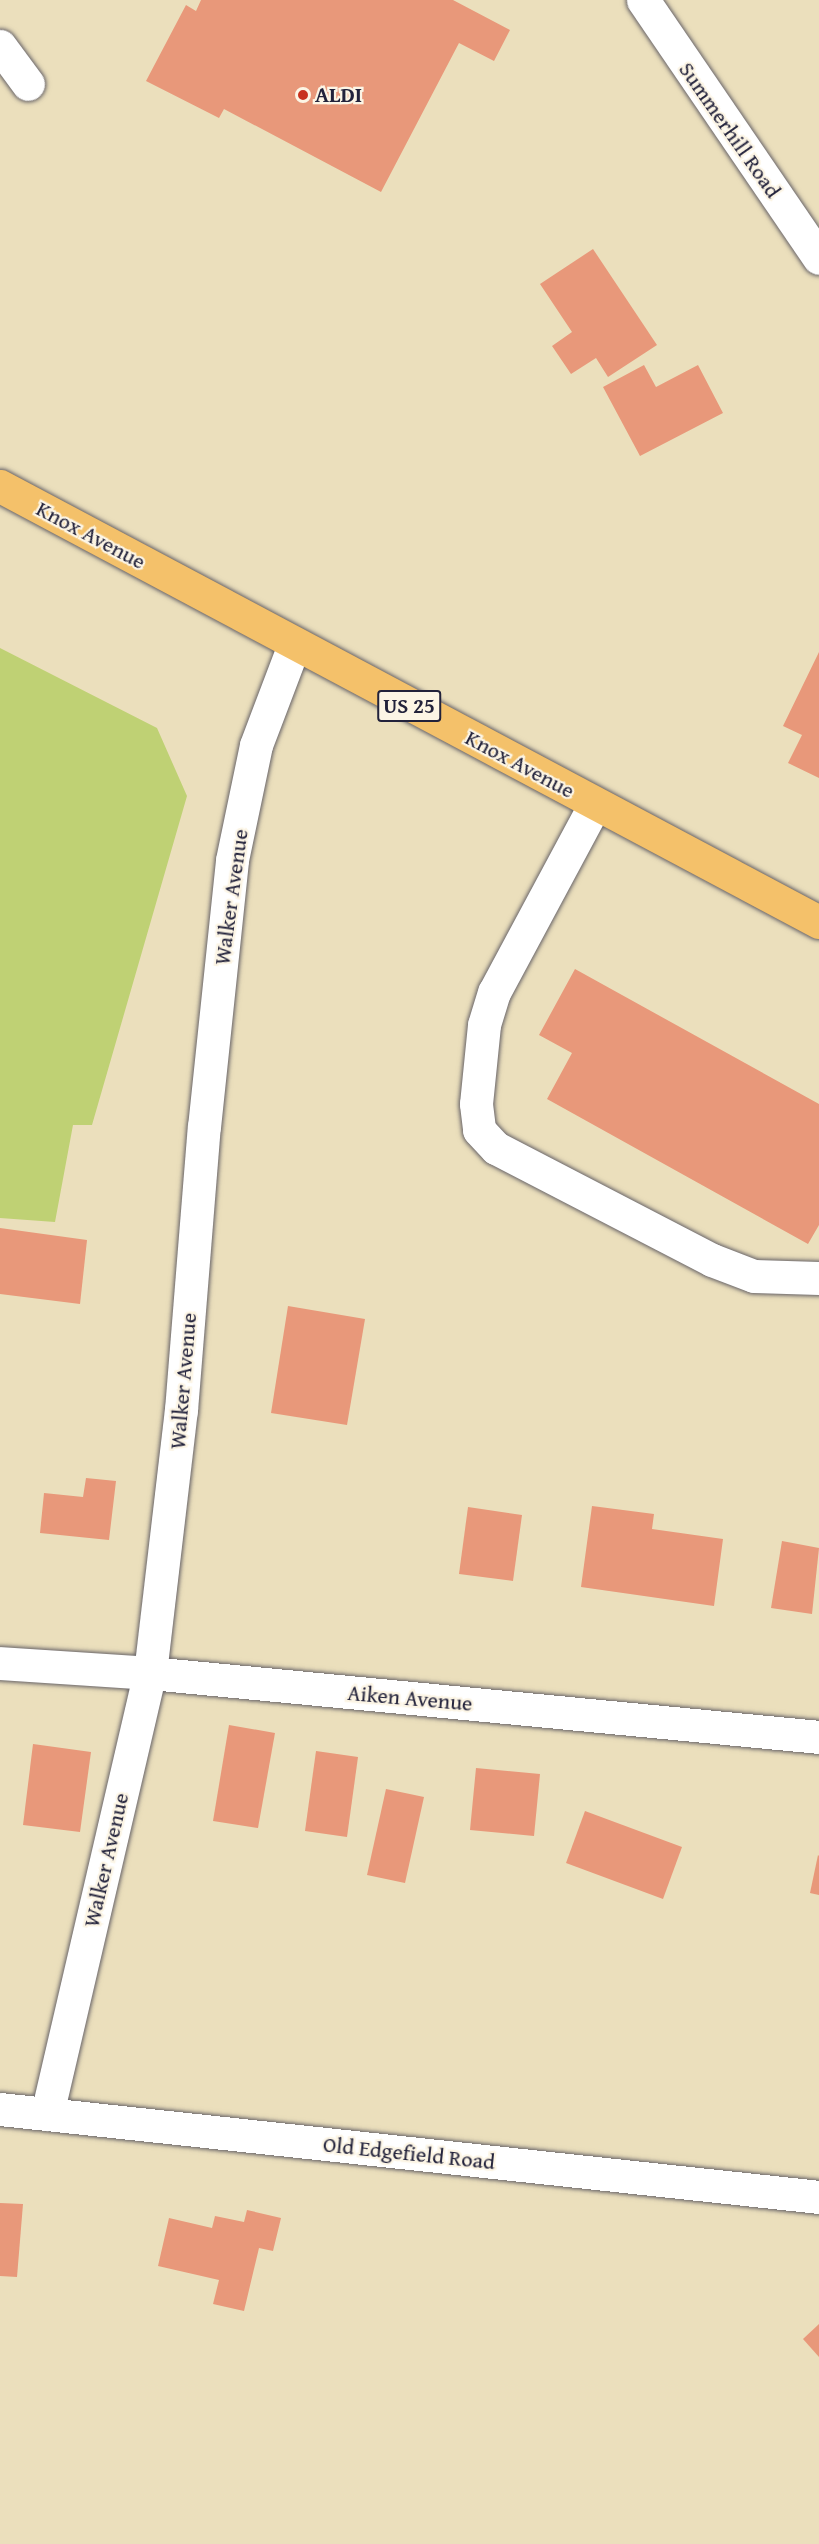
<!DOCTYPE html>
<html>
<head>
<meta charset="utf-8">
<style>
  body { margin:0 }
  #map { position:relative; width:819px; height:2544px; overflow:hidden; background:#ebdfbc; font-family:"Gentium Book Plus",serif }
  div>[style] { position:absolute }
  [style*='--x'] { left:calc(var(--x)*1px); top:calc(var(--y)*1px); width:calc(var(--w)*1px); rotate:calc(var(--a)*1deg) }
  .green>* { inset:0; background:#bfd174 }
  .building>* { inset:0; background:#e8987a }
  .roads { filter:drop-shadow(0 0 2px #686468) drop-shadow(0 0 2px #686468) }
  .minor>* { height:33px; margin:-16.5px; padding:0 16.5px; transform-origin:16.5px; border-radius:16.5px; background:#fff }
  .major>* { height:33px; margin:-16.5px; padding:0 16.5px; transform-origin:16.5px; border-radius:16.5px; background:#f4c16a }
  .dots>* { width:16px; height:16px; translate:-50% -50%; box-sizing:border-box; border:3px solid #fcf5e5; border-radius:50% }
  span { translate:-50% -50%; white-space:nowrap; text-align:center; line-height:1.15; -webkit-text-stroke:4.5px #fcf5e5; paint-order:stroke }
  .shield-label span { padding:2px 4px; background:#fcf5e5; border:2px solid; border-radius:4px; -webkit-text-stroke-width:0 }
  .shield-label { font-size:21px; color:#22223b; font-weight:700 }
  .poi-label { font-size:22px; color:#22223b; font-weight:700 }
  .left { translate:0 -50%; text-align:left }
  .street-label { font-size:22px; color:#22223b }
</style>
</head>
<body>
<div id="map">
  <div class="green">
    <i style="clip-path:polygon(0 648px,157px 728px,187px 796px,92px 1125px,73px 1125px,55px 1222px,0 1218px)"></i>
  </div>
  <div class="building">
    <i style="clip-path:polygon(201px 0,453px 0,510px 30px,494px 61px,459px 43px,381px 192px,224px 109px,219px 118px,146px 81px,186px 5px,196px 11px)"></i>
    <i style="clip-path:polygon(593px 249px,657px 345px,608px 377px,596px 358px,571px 374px,552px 346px,572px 332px,540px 284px)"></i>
    <i style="clip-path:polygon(644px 365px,656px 387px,698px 365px,723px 413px,640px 456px,603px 387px)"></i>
    <i style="clip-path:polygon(819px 652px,819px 778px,788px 763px,802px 735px,783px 726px)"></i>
    <i style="clip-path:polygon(575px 969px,819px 1104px,819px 1225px,808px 1244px,547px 1099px,572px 1053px,539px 1035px)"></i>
    <i style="clip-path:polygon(0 1228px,87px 1240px,80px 1304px,0 1294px)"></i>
    <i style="clip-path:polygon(288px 1306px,365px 1319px,347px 1425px,271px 1413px)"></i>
    <i style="clip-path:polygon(86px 1478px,116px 1481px,109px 1540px,40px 1533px,44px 1493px,83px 1497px)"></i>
    <i style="clip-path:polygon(592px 1506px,654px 1514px,652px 1529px,723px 1539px,714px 1606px,581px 1587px)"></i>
    <i style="clip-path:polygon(468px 1507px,522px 1515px,513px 1581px,459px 1574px)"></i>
    <i style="clip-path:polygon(782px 1541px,819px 1548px,812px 1614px,771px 1608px)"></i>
    <i style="clip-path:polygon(229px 1725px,275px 1733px,258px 1828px,213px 1821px)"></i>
    <i style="clip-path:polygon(33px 1744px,91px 1752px,80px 1832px,23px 1825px)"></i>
    <i style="clip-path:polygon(316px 1751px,358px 1757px,347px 1837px,305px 1831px)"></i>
    <i style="clip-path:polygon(476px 1768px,540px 1774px,534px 1836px,470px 1830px)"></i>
    <i style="clip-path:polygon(386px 1789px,424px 1797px,405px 1883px,367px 1875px)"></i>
    <i style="clip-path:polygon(585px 1811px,682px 1847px,663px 1899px,566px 1863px)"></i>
    <i style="clip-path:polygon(818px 1855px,819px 1856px,819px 1895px,810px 1893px)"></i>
    <i style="clip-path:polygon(0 2203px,23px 2204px,17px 2277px,0 2276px)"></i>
    <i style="clip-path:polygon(247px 2210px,281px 2218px,273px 2251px,259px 2248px,244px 2311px,213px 2304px,219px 2280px,158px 2266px,169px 2218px,212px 2228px,215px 2216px,244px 2222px)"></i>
    <i style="clip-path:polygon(819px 2324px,819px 2357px,803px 2339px)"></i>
  </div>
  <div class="roads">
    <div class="minor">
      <i style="--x:643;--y:0;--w:312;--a:55.7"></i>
      <i style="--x:0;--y:46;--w:47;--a:53.6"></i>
      <i style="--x:595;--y:804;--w:213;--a:118.2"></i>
      <i style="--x:494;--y:992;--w:34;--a:107"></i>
      <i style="--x:484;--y:1025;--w:79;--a:95.8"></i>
      <i style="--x:476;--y:1104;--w:26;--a:83"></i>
      <i style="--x:479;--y:1130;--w:25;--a:47"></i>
      <i style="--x:496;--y:1148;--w:243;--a:27.4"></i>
      <i style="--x:712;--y:1260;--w:45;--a:20.9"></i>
      <i style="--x:754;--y:1276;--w:65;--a:1.8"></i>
      <i style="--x:0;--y:1663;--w:150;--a:3.8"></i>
      <i style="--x:150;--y:1673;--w:672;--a:5.46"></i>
      <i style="--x:0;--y:2109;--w:824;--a:6.13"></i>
      <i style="--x:47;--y:2114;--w:453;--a:-76.9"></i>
      <i style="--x:150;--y:1673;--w:265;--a:-83.3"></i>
      <i style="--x:181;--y:1410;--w:284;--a:-85.4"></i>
      <i style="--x:204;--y:1127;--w:268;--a:-84"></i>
      <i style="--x:232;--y:860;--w:117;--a:-78.2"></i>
      <i style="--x:256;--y:745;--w:107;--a:-69.2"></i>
    </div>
    <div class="major">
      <i style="--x:0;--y:486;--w:928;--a:28.03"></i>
    </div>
  </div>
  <div class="dots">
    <i style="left:303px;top:95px;background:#c8321e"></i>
  </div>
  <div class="shield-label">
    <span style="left:409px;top:706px">US 25</span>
  </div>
  <div class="poi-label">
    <span class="left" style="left:315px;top:95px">ALDI</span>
  </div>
  <div class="street-label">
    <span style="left:730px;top:130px;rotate:55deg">Summerhill Road</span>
    <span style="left:91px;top:535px;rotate:28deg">Knox Avenue</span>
    <span style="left:520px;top:764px;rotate:28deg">Knox Avenue</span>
    <span style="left:231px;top:897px;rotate:-82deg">Walker Avenue</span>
    <span style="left:183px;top:1381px;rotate:-85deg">Walker Avenue</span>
    <span style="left:410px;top:1698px;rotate:5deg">Aiken Avenue</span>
    <span style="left:106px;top:1860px;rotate:-77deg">Walker Avenue</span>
    <span style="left:409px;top:2153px;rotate:6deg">Old Edgefield Road</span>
  </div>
</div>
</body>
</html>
